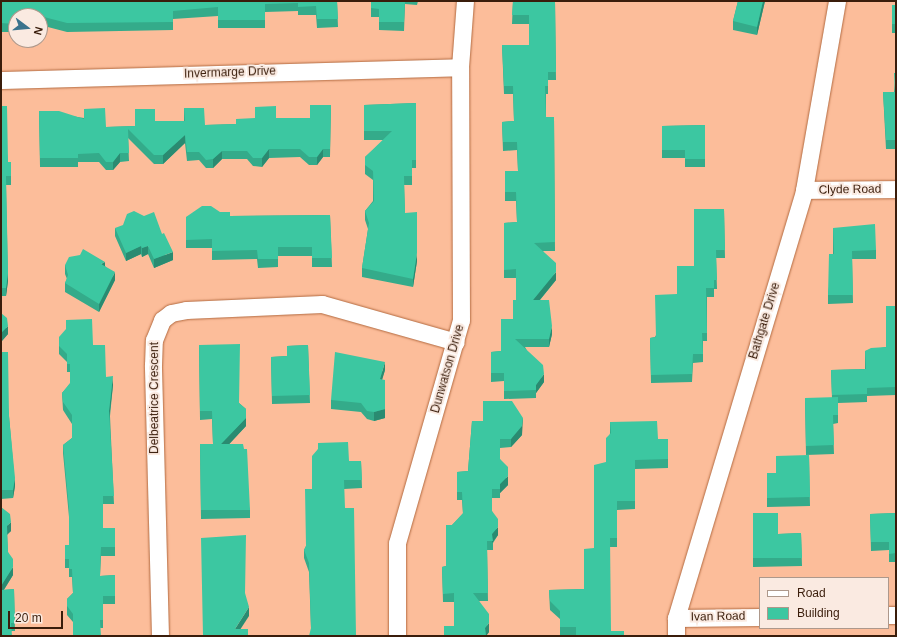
<!DOCTYPE html>
<html>
<head>
<meta charset="utf-8">
<style>
  body { margin:0 }
  #map { position:relative; width:897px; height:637px; overflow:hidden; background:#fcbd9a; font-family:Arial,sans-serif }
  div>[style] { position:absolute }
  [style*='--x'] { left:calc(var(--x)*1px); top:calc(var(--y)*1px); width:calc(var(--w)*1px); rotate:calc(var(--a)*1deg) }
  .roads { filter:drop-shadow(0 0 1px #b36b41) drop-shadow(0 0 1px #b36b41) }
  .street>* { height:17px; margin:-8.5px; padding:0 8.5px; transform-origin:8.5px; border-radius:8.5px; background:#fff }
  .wall>* { inset:0; background:#34ab8a }
  .shaded-wall>* { inset:0; background:#2a8b71 }
  .building>* { inset:0; background:#3cc7a1 }
  span { translate:-50% -50%; white-space:nowrap; text-align:center; line-height:1.15; -webkit-text-stroke:4px #faeae1; paint-order:stroke }
  .street-label { font-size:12px; color:#3a1d0b }
  .frame { position:absolute; inset:0; border:2px solid #3a1d0b; pointer-events:none }
  .legend { position:absolute; left:759px; top:577px; width:130px; height:52px; box-sizing:border-box; background:#faeae1; border:1px solid #ad988b; margin:0; padding:5px 7px; list-style:none; font-size:12px; color:#3a1d0b }
  .legend li { display:flex; align-items:center; gap:8px; height:20px }
  .legend b { width:20px; border:1px solid #ad988b }
  .north { position:absolute; left:8px; top:8px; width:40px; height:40px; box-sizing:border-box; background:#faeae1; border:1px solid #ad988b; border-radius:50%; rotate:106deg; font-size:11px; font-weight:700; line-height:16px; text-align:center; color:#3a1d0b }
  .north::after { content:''; display:block; margin:auto; width:14px; height:18px; background:#3b738d; clip-path:polygon(50% 0,100% 100%,50% 72%,0 100%) }
  .scale { position:absolute; left:8px; top:611px; width:55px; height:18px; box-sizing:border-box; border:2px solid #3a1d0b; border-top:0; padding-left:5px; font-size:12px; line-height:14px; white-space:nowrap; color:#3a1d0b; -webkit-text-stroke:3px #faeae1; paint-order:stroke }
</style>
</head>
<body>
<div id="map">
  <div class="roads">
    <div class="street">
      <i style="--x:1;--y:80;--w:459;--a:-1.6"></i>
      <i style="--x:804;--y:190;--w:92;--a:-0.6"></i>
      <i style="--x:888;--y:615;--w:8;--a:0"></i>
      <i style="--x:676;--y:618;--w:84;--a:-0.7"></i>
      <i style="--x:160;--y:636;--w:271;--a:-91.5"></i>
      <i style="--x:153;--y:365;--w:25;--a:-88"></i>
      <i style="--x:154;--y:340;--w:22;--a:-68"></i>
      <i style="--x:162;--y:320;--w:11;--a:-38"></i>
      <i style="--x:171;--y:313;--w:15;--a:-11"></i>
      <i style="--x:186;--y:310;--w:136;--a:-2.5"></i>
      <i style="--x:322;--y:304;--w:139;--a:15.8"></i>
      <i style="--x:397;--y:636;--w:93;--a:-90"></i>
      <i style="--x:397;--y:543;--w:232;--a:-74"></i>
      <i style="--x:461;--y:320;--w:253;--a:-90.2"></i>
      <i style="--x:460;--y:67;--w:66;--a:-85.7"></i>
      <i style="--x:676;--y:636;--w:18;--a:-90"></i>
      <i style="--x:676;--y:618;--w:447;--a:-73.3"></i>
      <i style="--x:804;--y:190;--w:192;--a:-80.1"></i>
    </div>
  </div>
  <div class="wall">
    <i style="clip-path:polygon(1px 1px,337px 1px,338px 27px,317px 28px,316px 15px,298px 15px,298px 11px,265px 12px,265px 28px,218px 28px,218px 16px,173px 19px,173px 30px,67px 32px,44px 26px,44px 33px,40px 33px,40px 16px,16px 16px,16px 32px,1px 32px)"></i>
    <i style="clip-path:polygon(371px 1px,418px 1px,417px 5px,405px 4px,404px 31px,379px 30px,379px 17px,371px 17px)"></i>
    <i style="clip-path:polygon(513px 1px,555px 1px,556px 80px,548px 80px,548px 94px,546px 94px,546px 117px,554px 117px,555px 251px,543px 251px,556px 280px,540px 300px,552px 334px,549px 347px,525px 347px,544px 382px,536px 393px,536px 398px,504px 399px,504px 381px,491px 382px,491px 352px,501px 351px,513px 319px,516px 300px,516px 278px,504px 278px,504px 223px,517px 222px,516px 201px,505px 201px,505px 171px,518px 171px,517px 150px,503px 151px,502px 122px,514px 121px,513px 94px,504px 94px,502px 45px,529px 45px,529px 24px,512px 24px)"></i>
    <i style="clip-path:polygon(738px 1px,765px 1px,757px 35px,733px 30px,733px 21px)"></i>
    <i style="clip-path:polygon(892px 5px,896px 5px,896px 33px,892px 33px)"></i>
    <i style="clip-path:polygon(896px 73px,896px 149px,886px 149px,883px 92px,894px 92px)"></i>
    <i style="clip-path:polygon(416px 103px,416px 168px,412px 168px,412px 185px,404px 185px,405px 213px,417px 261px,413px 287px,362px 277px,362px 268px,368px 229px,365px 220px,365px 211px,373px 201px,373px 180px,365px 174px,365px 157px,384px 140px,364px 140px,364px 105px)"></i>
    <i style="clip-path:polygon(331px 105px,330px 157px,323px 157px,317px 165px,309px 165px,300px 157px,269px 158px,262px 167px,253px 166px,247px 159px,222px 159px,213px 168px,206px 168px,199px 160px,187px 161px,185px 143px,163px 164px,154px 164px,128px 138px,129px 161px,120px 162px,113px 170px,106px 170px,99px 162px,78px 162px,78px 167px,40px 167px,39px 111px,84px 118px,84px 109px,106px 127px,135px 126px,155px 121px,184px 121px,184px 108px,205px 125px,236px 124px,276px 118px,310px 118px)"></i>
    <i style="clip-path:polygon(1px 106px,8px 162px,11px 176px,11px 185px,6px 185px,8px 281px,6px 296px,1px 296px,1px 313px,8px 334px,1px 342px)"></i>
    <i style="clip-path:polygon(705px 125px,705px 167px,685px 167px,685px 158px,662px 158px,662px 126px)"></i>
    <i style="clip-path:polygon(724px 209px,725px 258px,716px 258px,717px 289px,714px 289px,714px 297px,707px 297px,707px 341px,703px 341px,703px 362px,693px 363px,692px 382px,651px 383px,650px 338px,655px 337px,677px 294px,694px 266px)"></i>
    <i style="clip-path:polygon(220px 212px,230px 216px,330px 215px,332px 267px,312px 267px,312px 256px,278px 256px,278px 267px,258px 268px,257px 259px,212px 260px,212px 248px,186px 248px,186px 217px)"></i>
    <i style="clip-path:polygon(115px 228px,173px 260px,154px 268px,148px 254px,142px 257px,141px 254px,126px 261px,115px 236px)"></i>
    <i style="clip-path:polygon(833px 228px,876px 250px,876px 259px,852px 259px,853px 303px,828px 304px,828px 295px,833px 254px)"></i>
    <i style="clip-path:polygon(65px 265px,105px 266px,115px 280px,99px 312px,65px 292px,65px 283px,67px 279px,65px 274px)"></i>
    <i style="clip-path:polygon(896px 306px,896px 395px,867px 396px,867px 402px,838px 403px,838px 423px,833px 424px,834px 454px,806px 455px,805px 398px,832px 398px,831px 370px,865px 369px,865px 351px,886px 347px)"></i>
    <i style="clip-path:polygon(59px 345px,93px 345px,106px 377px,113px 385px,110px 416px,114px 504px,103px 504px,103px 528px,115px 528px,115px 556px,101px 556px,100px 576px,115px 575px,115px 604px,103px 604px,103px 628px,101px 628px,73px 622px,67px 615px,67px 599px,73px 593px,72px 577px,69px 577px,69px 568px,65px 568px,65px 545px,69px 545px,69px 517px,63px 453px,63px 445px,72px 438px,72px 424px,63px 410px,62px 393px,70px 384px,70px 372px,67px 372px,67px 362px,59px 354px)"></i>
    <i style="clip-path:polygon(199px 345px,239px 403px,246px 409px,246px 426px,229px 444px,250px 510px,250px 518px,201px 519px,200px 444px,213px 444px,212px 419px,200px 420px)"></i>
    <i style="clip-path:polygon(308px 345px,310px 403px,272px 404px,271px 357px,287px 356px,287px 346px)"></i>
    <i style="clip-path:polygon(1px 352px,9px 416px,15px 486px,13px 498px,1px 499px)"></i>
    <i style="clip-path:polygon(385px 370px,382px 379px,385px 418px,374px 421px,367px 419px,361px 412px,331px 409px,331px 400px)"></i>
    <i style="clip-path:polygon(472px 421px,522px 435px,511px 447px,500px 448px,500px 459px,508px 485px,500px 493px,500px 498px,492px 498px,492px 511px,498px 535px,493px 543px,493px 550px,487px 550px,488px 601px,479px 601px,489px 632px,486px 636px,454px 626px,454px 602px,443px 602px,442px 567px,446px 566px,452px 525px,463px 514px,462px 500px,457px 500px,457px 472px,468px 471px)"></i>
    <i style="clip-path:polygon(610px 422px,658px 439px,668px 439px,668px 468px,635px 469px,635px 509px,617px 510px,617px 547px,610px 547px,576px 636px,560px 636px,560px 619px,550px 610px,549px 590px,584px 589px,594px 548px,610px 433px)"></i>
    <i style="clip-path:polygon(318px 449px,349px 461px,361px 461px,362px 488px,344px 489px,311px 629px,309px 572px,304px 558px,304px 550px,306px 546px,312px 489px)"></i>
    <i style="clip-path:polygon(809px 455px,810px 506px,767px 507px,767px 473px,776px 473px)"></i>
    <i style="clip-path:polygon(1px 507px,11px 531px,7px 534px,8px 552px,13px 575px,4px 590px,14px 589px,15px 631px,12px 631px,1px 636px)"></i>
    <i style="clip-path:polygon(753px 513px,778px 534px,801px 533px,802px 566px,753px 567px)"></i>
    <i style="clip-path:polygon(896px 513px,896px 562px,889px 562px,889px 550px,871px 551px,870px 514px)"></i>
  </div>
  <div class="shaded-wall">
    <i style="clip-path:polygon(763px 1px,765px 1px,757px 35px,757px 27px)"></i>
    <i style="clip-path:polygon(185px 135px,185px 143px,163px 164px,163px 155px)"></i>
    <i style="clip-path:polygon(269px 149px,269px 158px,262px 167px,262px 158px)"></i>
    <i style="clip-path:polygon(323px 149px,323px 157px,317px 165px,317px 157px)"></i>
    <i style="clip-path:polygon(222px 151px,222px 159px,213px 168px,213px 159px)"></i>
    <i style="clip-path:polygon(120px 153px,120px 162px,113px 170px,113px 162px)"></i>
    <i style="clip-path:polygon(141px 246px,141px 254px,126px 261px,126px 253px)"></i>
    <i style="clip-path:polygon(148px 246px,148px 254px,142px 257px,142px 248px)"></i>
    <i style="clip-path:polygon(173px 252px,173px 260px,154px 268px,154px 259px)"></i>
    <i style="clip-path:polygon(417px 253px,417px 261px,413px 287px,413px 279px)"></i>
    <i style="clip-path:polygon(105px 262px,105px 270px,101px 264px)"></i>
    <i style="clip-path:polygon(115px 272px,115px 280px,99px 312px,99px 304px)"></i>
    <i style="clip-path:polygon(556px 272px,556px 280px,533px 308px,533px 300px)"></i>
    <i style="clip-path:polygon(8px 273px,8px 281px,6px 296px,6px 288px)"></i>
    <i style="clip-path:polygon(8px 326px,8px 334px,1px 342px,1px 333px)"></i>
    <i style="clip-path:polygon(552px 326px,552px 334px,549px 347px,549px 339px)"></i>
    <i style="clip-path:polygon(385px 362px,385px 370px,380px 387px,380px 379px)"></i>
    <i style="clip-path:polygon(544px 374px,544px 382px,536px 393px,536px 385px)"></i>
    <i style="clip-path:polygon(113px 376px,113px 385px,109px 419px,109px 411px)"></i>
    <i style="clip-path:polygon(385px 409px,385px 418px,374px 421px,374px 412px)"></i>
    <i style="clip-path:polygon(246px 418px,246px 426px,221px 453px,221px 444px)"></i>
    <i style="clip-path:polygon(523px 418px,522px 435px,511px 447px,511px 439px)"></i>
    <i style="clip-path:polygon(508px 476px,508px 485px,500px 493px,500px 484px)"></i>
    <i style="clip-path:polygon(15px 478px,15px 486px,13px 498px,13px 490px)"></i>
    <i style="clip-path:polygon(11px 522px,11px 531px,7px 535px,7px 526px)"></i>
    <i style="clip-path:polygon(498px 527px,498px 535px,492px 543px,492px 534px)"></i>
    <i style="clip-path:polygon(13px 567px,13px 575px,1px 594px,1px 586px)"></i>
    <i style="clip-path:polygon(249px 607px,249px 616px,236px 636px,235px 629px)"></i>
    <i style="clip-path:polygon(489px 623px,489px 632px,486px 636px,485px 628px)"></i>
  </div>
  <div class="building">
    <i style="clip-path:polygon(1px 1px,337px 1px,338px 19px,317px 19px,316px 6px,298px 7px,298px 3px,265px 4px,265px 20px,218px 20px,218px 7px,173px 11px,173px 22px,67px 23px,44px 17px,44px 24px,40px 24px,40px 16px,16px 16px,16px 24px,1px 23px)"></i>
    <i style="clip-path:polygon(371px 1px,405px 1px,404px 22px,379px 22px,379px 9px,371px 8px)"></i>
    <i style="clip-path:polygon(513px 1px,555px 1px,556px 72px,548px 72px,548px 86px,545px 86px,546px 117px,554px 117px,555px 242px,534px 243px,556px 263px,556px 272px,533px 300px,549px 300px,552px 326px,549px 339px,515px 339px,543px 365px,544px 374px,536px 385px,536px 390px,504px 391px,504px 373px,491px 373px,491px 352px,501px 351px,501px 319px,513px 319px,513px 300px,516px 300px,516px 269px,504px 270px,504px 223px,517px 222px,516px 192px,505px 192px,505px 171px,518px 171px,517px 142px,503px 142px,502px 122px,514px 121px,513px 86px,504px 86px,502px 45px,529px 45px,529px 15px,512px 15px)"></i>
    <i style="clip-path:polygon(738px 1px,763px 1px,757px 27px,733px 21px)"></i>
    <i style="clip-path:polygon(892px 5px,896px 5px,896px 24px,892px 24px)"></i>
    <i style="clip-path:polygon(894px 73px,896px 73px,896px 140px,886px 140px,883px 92px,895px 92px)"></i>
    <i style="clip-path:polygon(416px 103px,416px 160px,412px 160px,412px 176px,404px 176px,405px 213px,417px 212px,417px 253px,413px 279px,362px 268px,369px 223px,365px 211px,374px 201px,373px 171px,365px 165px,365px 157px,392px 131px,364px 131px,364px 105px)"></i>
    <i style="clip-path:polygon(310px 105px,331px 105px,330px 149px,323px 149px,317px 157px,309px 157px,300px 149px,269px 149px,262px 158px,253px 158px,247px 151px,222px 151px,213px 159px,206px 160px,199px 152px,187px 152px,185px 135px,163px 155px,154px 155px,128px 129px,129px 153px,120px 153px,113px 162px,106px 162px,99px 153px,78px 154px,78px 158px,40px 158px,39px 111px,59px 111px,84px 119px,84px 109px,105px 108px,106px 127px,135px 126px,135px 109px,155px 109px,155px 121px,185px 121px,184px 108px,204px 108px,205px 125px,236px 124px,236px 119px,255px 118px,255px 107px,276px 106px,276px 118px,310px 118px)"></i>
    <i style="clip-path:polygon(1px 106px,7px 106px,8px 162px,11px 162px,11px 176px,6px 176px,8px 273px,6px 288px,1px 288px)"></i>
    <i style="clip-path:polygon(705px 125px,705px 159px,685px 159px,685px 150px,662px 150px,662px 126px)"></i>
    <i style="clip-path:polygon(202px 206px,211px 206px,220px 212px,230px 212px,230px 216px,330px 215px,332px 258px,312px 258px,312px 247px,278px 247px,278px 259px,258px 259px,257px 250px,212px 251px,212px 239px,186px 240px,186px 217px)"></i>
    <i style="clip-path:polygon(694px 209px,724px 209px,725px 250px,716px 250px,717px 280px,714px 280px,714px 288px,706px 288px,707px 333px,702px 333px,703px 354px,693px 354px,692px 374px,651px 375px,650px 338px,656px 337px,655px 295px,677px 294px,677px 266px,694px 266px)"></i>
    <i style="clip-path:polygon(134px 211px,144px 216px,154px 212px,162px 234px,164px 233px,173px 252px,154px 259px,148px 246px,142px 248px,141px 246px,126px 253px,115px 228px,123px 225px,127px 214px)"></i>
    <i style="clip-path:polygon(875px 224px,876px 250px,852px 251px,853px 295px,828px 295px,829px 254px,834px 254px,833px 228px)"></i>
    <i style="clip-path:polygon(83px 249px,105px 262px,101px 264px,115px 272px,99px 304px,65px 283px,68px 275px,65px 265px,69px 257px,80px 255px)"></i>
    <i style="clip-path:polygon(1px 294px,1px 313px,7px 318px,8px 326px,1px 333px)"></i>
    <i style="clip-path:polygon(886px 306px,896px 306px,896px 387px,867px 388px,867px 394px,832px 395px,831px 370px,866px 369px,865px 351px,871px 348px,886px 347px)"></i>
    <i style="clip-path:polygon(92px 319px,93px 345px,105px 345px,106px 377px,113px 376px,109px 411px,114px 496px,103px 496px,103px 528px,115px 528px,115px 547px,101px 547px,100px 576px,115px 575px,115px 596px,103px 596px,103px 620px,100px 620px,101px 636px,73px 636px,73px 614px,67px 606px,67px 599px,73px 593px,72px 569px,69px 569px,69px 559px,65px 559px,65px 545px,69px 545px,69px 509px,63px 445px,72px 438px,72px 415px,63px 402px,62px 393px,70px 383px,70px 364px,67px 364px,67px 354px,59px 346px,59px 337px,66px 329px,66px 320px)"></i>
    <i style="clip-path:polygon(240px 344px,239px 403px,246px 409px,246px 418px,221px 444px,243px 444px,244px 449px,247px 449px,250px 510px,201px 510px,200px 444px,213px 444px,212px 411px,200px 411px,199px 345px)"></i>
    <i style="clip-path:polygon(308px 345px,310px 395px,272px 396px,271px 357px,287px 356px,287px 346px)"></i>
    <i style="clip-path:polygon(1px 352px,8px 352px,9px 416px,15px 478px,13px 490px,1px 490px)"></i>
    <i style="clip-path:polygon(335px 352px,385px 362px,380px 379px,385px 380px,385px 409px,374px 412px,367px 411px,361px 403px,331px 400px)"></i>
    <i style="clip-path:polygon(838px 397px,838px 415px,833px 415px,834px 445px,806px 446px,805px 398px)"></i>
    <i style="clip-path:polygon(483px 401px,512px 401px,523px 418px,522px 426px,511px 439px,500px 439px,500px 459px,508px 467px,508px 476px,500px 484px,500px 489px,492px 489px,492px 511px,498px 519px,498px 527px,492px 534px,493px 541px,487px 541px,488px 593px,473px 593px,489px 614px,489px 623px,485px 628px,486px 636px,444px 636px,444px 626px,454px 626px,454px 593px,443px 594px,442px 567px,446px 566px,446px 525px,452px 525px,463px 513px,462px 492px,457px 492px,457px 472px,468px 471px,472px 421px,483px 421px)"></i>
    <i style="clip-path:polygon(657px 421px,658px 439px,668px 439px,668px 459px,635px 460px,635px 501px,617px 501px,617px 538px,610px 538px,611px 631px,624px 631px,624px 636px,576px 636px,576px 627px,560px 627px,560px 611px,550px 601px,549px 590px,584px 589px,584px 549px,594px 548px,594px 465px,606px 462px,606px 438px,611px 433px,610px 422px)"></i>
    <i style="clip-path:polygon(348px 442px,349px 461px,361px 461px,362px 480px,344px 480px,345px 508px,354px 508px,356px 636px,309px 636px,311px 628px,309px 563px,304px 550px,306px 546px,305px 489px,312px 489px,312px 456px,318px 449px,318px 443px)"></i>
    <i style="clip-path:polygon(809px 455px,810px 497px,767px 498px,767px 473px,776px 473px,776px 456px)"></i>
    <i style="clip-path:polygon(1px 507px,10px 514px,11px 522px,7px 526px,8px 552px,13px 559px,13px 567px,1px 586px)"></i>
    <i style="clip-path:polygon(753px 513px,778px 513px,778px 534px,801px 533px,802px 558px,753px 558px)"></i>
    <i style="clip-path:polygon(896px 513px,896px 553px,889px 554px,889px 542px,871px 542px,870px 514px)"></i>
    <i style="clip-path:polygon(246px 535px,245px 593px,249px 607px,235px 629px,248px 629px,248px 636px,203px 636px,201px 538px)"></i>
    <i style="clip-path:polygon(14px 589px,15px 623px,11px 623px,12px 636px,1px 636px,1px 590px)"></i>
  </div>
  <div class="street-label">
    <span style="left:230px;top:73px;rotate:-2deg">Invermarge Drive</span>
    <span style="left:850px;top:190px;rotate:-1deg">Clyde Road</span>
    <span style="left:765px;top:321px;rotate:-73deg">Bathgate Drive</span>
    <span style="left:448px;top:369px;rotate:-74deg">Dunwatson Drive</span>
    <span style="left:155px;top:398px;rotate:-90deg">Delbeatrice Crescent</span>
    <span style="left:718px;top:617px;rotate:-1deg">Ivan Road</span>
  </div>
  <div class="frame"></div>
  <ul class="legend">
  <li><b style="height:5px;background:#fff"></b>Road</li>
  <li><b style="height:11px;background:#3cc7a1"></b>Building</li>
  </ul>
  <div class="north">N</div>
  <div class="scale">20 m</div>
</div>
</body>
</html>
